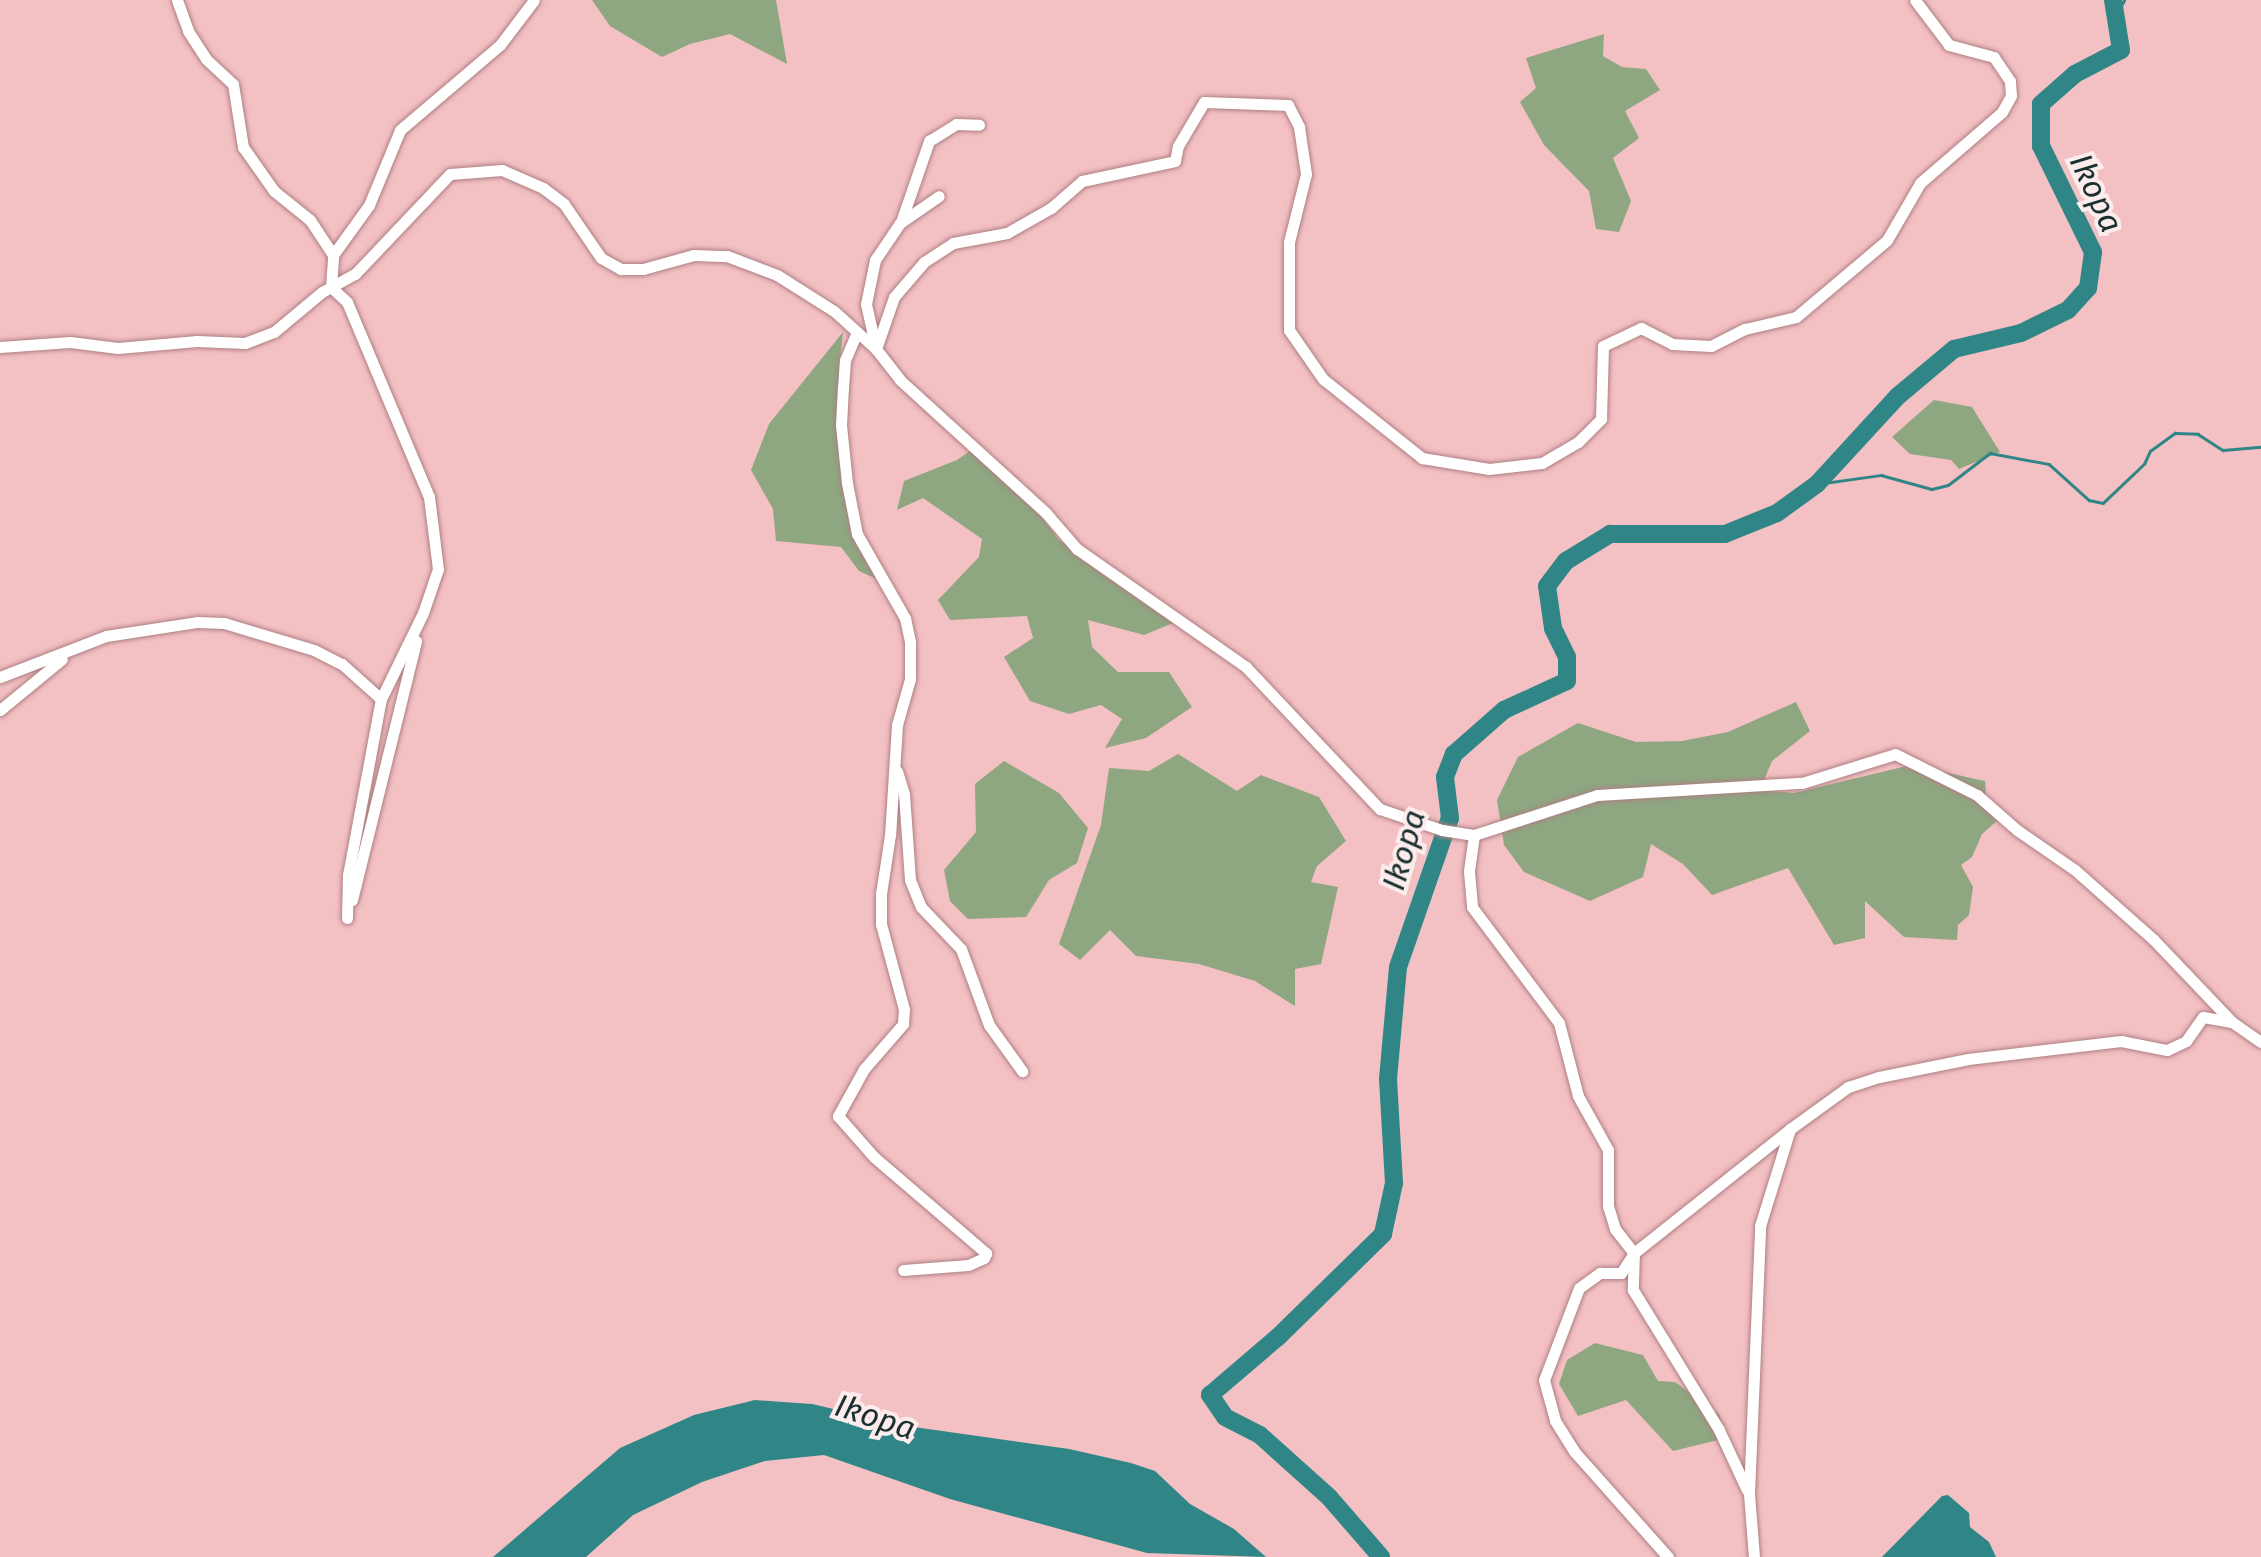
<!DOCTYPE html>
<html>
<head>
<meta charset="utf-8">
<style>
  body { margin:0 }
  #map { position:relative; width:2261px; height:1557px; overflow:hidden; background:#f3c0c3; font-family:"Fira Sans",sans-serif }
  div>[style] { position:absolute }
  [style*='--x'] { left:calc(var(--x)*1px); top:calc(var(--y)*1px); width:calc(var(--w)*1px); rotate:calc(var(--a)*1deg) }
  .green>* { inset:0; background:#8ea781 }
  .water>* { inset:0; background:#308686 }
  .stream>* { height:2.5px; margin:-1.25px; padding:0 1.25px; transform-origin:1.25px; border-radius:1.25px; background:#308686 }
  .river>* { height:18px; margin:-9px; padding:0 9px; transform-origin:9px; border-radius:9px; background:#308686 }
  .roads { filter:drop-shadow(0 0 2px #ae7f82) drop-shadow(0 0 2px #ae7f82) }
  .minor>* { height:11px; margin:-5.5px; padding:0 5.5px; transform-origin:5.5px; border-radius:5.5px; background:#fff }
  span { translate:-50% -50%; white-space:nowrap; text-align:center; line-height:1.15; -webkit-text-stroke:8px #fcecec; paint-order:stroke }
  .water-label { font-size:32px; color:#1a2f2f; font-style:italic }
</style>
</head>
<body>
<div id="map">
  <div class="green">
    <i style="clip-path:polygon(592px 0,776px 0,787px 64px,730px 34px,690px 44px,662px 57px,610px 26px)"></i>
    <i style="clip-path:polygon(1604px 34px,1603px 56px,1622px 67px,1646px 69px,1660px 90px,1625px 111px,1639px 138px,1613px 158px,1631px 201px,1619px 232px,1596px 229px,1589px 191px,1544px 145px,1520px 102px,1536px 88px,1526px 58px)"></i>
    <i style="clip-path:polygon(843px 332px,839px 370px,854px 509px,879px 580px,859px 571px,841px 547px,776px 541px,773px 509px,751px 470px,769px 424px)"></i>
    <i style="clip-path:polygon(1934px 400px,1972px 407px,2000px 452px,1959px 469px,1951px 460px,1910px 454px,1892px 437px)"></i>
    <i style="clip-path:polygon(973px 449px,1029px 500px,1059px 540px,1178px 621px,1144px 635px,1088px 620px,1092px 647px,1118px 672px,1169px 672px,1192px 707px,1146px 738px,1105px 748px,1122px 719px,1101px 705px,1069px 714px,1030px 701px,1004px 657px,1033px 638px,1027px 616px,950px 620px,938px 600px,979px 557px,982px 539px,923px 498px,897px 510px,904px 481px,957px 460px)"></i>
    <i style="clip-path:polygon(1796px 702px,1810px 731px,1772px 761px,1760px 790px,1794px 793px,1911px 765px,1985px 781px,1987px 804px,1998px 820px,1982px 834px,1972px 857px,1961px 865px,1973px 887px,1969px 915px,1958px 925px,1957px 940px,1904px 937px,1865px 901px,1865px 938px,1834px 945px,1788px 868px,1712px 895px,1683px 864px,1651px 844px,1643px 877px,1590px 901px,1524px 872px,1504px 845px,1497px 800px,1518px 757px,1578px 723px,1636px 742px,1682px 741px,1728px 732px)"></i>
    <i style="clip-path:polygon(1178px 754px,1237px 791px,1261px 775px,1319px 797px,1346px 841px,1317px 866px,1311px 882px,1338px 887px,1321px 964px,1295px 969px,1295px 1006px,1255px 981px,1199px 964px,1136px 956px,1110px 930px,1080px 960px,1059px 944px,1101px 825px,1109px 768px,1149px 771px)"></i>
    <i style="clip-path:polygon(1004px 761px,1059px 793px,1088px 828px,1077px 863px,1049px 880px,1026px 917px,968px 919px,950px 901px,944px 870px,976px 832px,975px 784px)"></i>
    <i style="clip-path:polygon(1595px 1343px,1643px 1355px,1658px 1381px,1675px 1382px,1720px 1415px,1722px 1439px,1673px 1451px,1626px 1400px,1578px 1416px,1559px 1384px,1567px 1360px)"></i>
  </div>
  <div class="water">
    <i style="clip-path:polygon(755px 1400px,812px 1404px,907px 1426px,1069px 1449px,1131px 1463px,1155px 1471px,1190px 1504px,1234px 1529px,1266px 1557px,1147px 1553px,950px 1499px,824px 1455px,765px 1461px,702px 1482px,633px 1515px,586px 1557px,493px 1557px,620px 1448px,694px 1415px)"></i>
    <i style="clip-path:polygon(1948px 1495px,1969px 1513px,1970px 1527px,1989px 1542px,1996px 1557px,1882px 1557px,1942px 1496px)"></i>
  </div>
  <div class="stream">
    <i style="--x:2118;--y:12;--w:13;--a:-63"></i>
    <i style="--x:1817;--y:484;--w:65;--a:-8"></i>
    <i style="--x:1881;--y:475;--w:53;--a:15.4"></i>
    <i style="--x:1932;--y:489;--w:16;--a:-14"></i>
    <i style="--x:1948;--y:485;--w:53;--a:-37.3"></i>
    <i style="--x:1990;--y:453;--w:60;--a:10.6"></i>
    <i style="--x:2049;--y:464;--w:54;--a:42"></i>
    <i style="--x:2089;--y:500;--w:14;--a:12"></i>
    <i style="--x:2103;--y:503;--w:57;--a:-43.6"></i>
    <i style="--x:2144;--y:464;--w:14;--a:-65"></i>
    <i style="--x:2150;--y:451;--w:31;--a:-36"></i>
    <i style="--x:2175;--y:433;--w:23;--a:2"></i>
    <i style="--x:2198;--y:434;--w:30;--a:33"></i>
    <i style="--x:2223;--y:450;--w:38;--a:-5"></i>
  </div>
  <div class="river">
    <i style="--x:1381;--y:1557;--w:79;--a:-130.9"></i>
    <i style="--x:1329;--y:1497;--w:93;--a:-138.1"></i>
    <i style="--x:1260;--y:1435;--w:39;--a:-153"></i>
    <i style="--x:1225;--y:1417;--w:27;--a:-124"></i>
    <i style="--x:1210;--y:1395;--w:89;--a:-40.5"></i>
    <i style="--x:1278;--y:1337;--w:147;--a:-44.4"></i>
    <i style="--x:1383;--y:1234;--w:52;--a:-77.8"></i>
    <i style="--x:1394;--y:1183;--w:104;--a:-93.3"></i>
    <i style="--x:1388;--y:1079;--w:112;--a:-84.9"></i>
    <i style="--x:1398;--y:967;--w:158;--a:-70.8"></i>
    <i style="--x:1450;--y:818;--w:41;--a:-97"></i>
    <i style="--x:1445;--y:777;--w:25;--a:-69"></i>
    <i style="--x:1454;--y:754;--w:67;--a:-41.3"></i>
    <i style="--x:1504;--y:710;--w:69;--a:-24.7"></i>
    <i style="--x:1567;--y:681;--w:24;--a:-90"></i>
    <i style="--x:1567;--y:657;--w:32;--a:-116"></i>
    <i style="--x:1553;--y:628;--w:42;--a:-98.1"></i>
    <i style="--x:1547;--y:586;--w:31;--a:-53"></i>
    <i style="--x:1566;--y:561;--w:52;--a:-31.5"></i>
    <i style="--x:1610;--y:534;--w:115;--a:0"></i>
    <i style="--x:1725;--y:534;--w:56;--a:-22"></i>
    <i style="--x:1777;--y:513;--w:49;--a:-35.9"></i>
    <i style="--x:1817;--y:484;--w:120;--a:-47.4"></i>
    <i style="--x:1898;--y:396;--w:73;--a:-40"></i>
    <i style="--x:1954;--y:349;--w:69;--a:-13.4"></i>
    <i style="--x:2021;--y:333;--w:52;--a:-26.1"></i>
    <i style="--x:2068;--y:310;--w:30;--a:-48"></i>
    <i style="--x:2088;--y:288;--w:36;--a:-82"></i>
    <i style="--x:2093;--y:252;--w:118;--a:-116.1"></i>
    <i style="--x:2041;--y:146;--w:42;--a:-90"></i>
    <i style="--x:2041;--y:104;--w:45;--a:-41.4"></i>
    <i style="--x:2075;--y:74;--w:52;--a:-27.6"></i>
    <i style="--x:2121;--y:50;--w:51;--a:-99.1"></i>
  </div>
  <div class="roads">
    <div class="minor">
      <i style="--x:177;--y:0;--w:33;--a:70"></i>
      <i style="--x:188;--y:31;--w:33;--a:57"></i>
      <i style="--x:206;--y:59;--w:37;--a:43"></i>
      <i style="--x:233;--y:84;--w:64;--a:81"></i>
      <i style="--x:243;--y:147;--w:54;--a:54.8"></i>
      <i style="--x:274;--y:191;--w:46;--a:38.9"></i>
      <i style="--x:310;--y:220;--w:42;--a:56.7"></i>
      <i style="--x:902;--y:219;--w:83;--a:-70.9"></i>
      <i style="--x:929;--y:141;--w:32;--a:-32"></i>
      <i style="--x:956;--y:124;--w:23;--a:2"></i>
      <i style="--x:857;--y:332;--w:30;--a:113"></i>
      <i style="--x:845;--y:360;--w:27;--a:94"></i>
      <i style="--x:843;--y:387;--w:38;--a:93"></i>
      <i style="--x:841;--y:425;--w:58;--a:84.1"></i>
      <i style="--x:847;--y:483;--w:52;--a:78.9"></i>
      <i style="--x:857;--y:534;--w:97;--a:60.3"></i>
      <i style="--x:905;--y:618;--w:25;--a:78"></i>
      <i style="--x:910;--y:642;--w:37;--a:90"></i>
      <i style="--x:910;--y:679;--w:48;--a:105.8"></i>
      <i style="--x:897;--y:725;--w:110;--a:93.6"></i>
      <i style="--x:890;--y:835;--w:60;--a:98.7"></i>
      <i style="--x:881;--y:894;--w:30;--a:90"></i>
      <i style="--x:881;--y:924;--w:88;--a:74.9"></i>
      <i style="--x:904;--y:1009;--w:15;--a:94"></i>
      <i style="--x:903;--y:1024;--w:60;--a:130.9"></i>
      <i style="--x:864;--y:1069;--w:54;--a:119"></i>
      <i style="--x:838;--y:1116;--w:55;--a:48.7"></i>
      <i style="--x:874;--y:1157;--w:148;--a:40.6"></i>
      <i style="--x:986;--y:1253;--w:5;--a:112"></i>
      <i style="--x:984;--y:1258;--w:17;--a:156"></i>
      <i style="--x:968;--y:1265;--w:65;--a:175.6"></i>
      <i style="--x:0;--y:347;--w:70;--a:-4.1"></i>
      <i style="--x:70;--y:342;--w:48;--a:7.1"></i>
      <i style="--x:118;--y:348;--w:79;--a:-5.1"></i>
      <i style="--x:197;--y:341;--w:48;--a:2.4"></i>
      <i style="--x:245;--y:343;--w:31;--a:-21"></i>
      <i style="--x:274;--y:332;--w:62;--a:-39.8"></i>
      <i style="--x:322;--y:292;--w:38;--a:-29"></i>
      <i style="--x:355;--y:274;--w:138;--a:-46.5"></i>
      <i style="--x:450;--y:174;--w:52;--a:-4.4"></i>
      <i style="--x:502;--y:170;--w:45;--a:23.7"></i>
      <i style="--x:543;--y:188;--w:26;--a:37"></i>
      <i style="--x:564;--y:204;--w:65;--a:55.6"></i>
      <i style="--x:601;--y:258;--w:23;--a:29"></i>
      <i style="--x:621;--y:269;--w:22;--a:0"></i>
      <i style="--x:643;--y:269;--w:53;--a:-15.4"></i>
      <i style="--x:694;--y:255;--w:33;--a:2"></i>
      <i style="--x:727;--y:256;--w:53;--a:20.8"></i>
      <i style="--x:777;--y:275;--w:67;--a:32.3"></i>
      <i style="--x:834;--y:311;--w:57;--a:42.1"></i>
      <i style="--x:876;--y:349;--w:39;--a:52"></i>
      <i style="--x:900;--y:380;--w:197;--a:42.3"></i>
      <i style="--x:1046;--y:513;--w:48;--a:49.3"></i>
      <i style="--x:1077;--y:549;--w:206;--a:34.9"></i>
      <i style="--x:1246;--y:667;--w:195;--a:46.7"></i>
      <i style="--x:1380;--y:809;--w:65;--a:18.7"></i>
      <i style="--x:1442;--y:830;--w:32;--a:9"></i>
      <i style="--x:1474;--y:835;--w:129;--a:-18"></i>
      <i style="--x:1597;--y:795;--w:205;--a:-3.4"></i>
      <i style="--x:1802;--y:783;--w:97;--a:-17.3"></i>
      <i style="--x:1895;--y:754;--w:92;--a:26.6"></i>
      <i style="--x:1977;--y:795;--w:53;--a:41.2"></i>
      <i style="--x:2017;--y:830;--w:70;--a:34.6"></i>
      <i style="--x:2075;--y:870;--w:104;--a:41.5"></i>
      <i style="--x:2153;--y:939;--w:115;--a:46.4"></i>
      <i style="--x:2232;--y:1022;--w:35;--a:35"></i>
      <i style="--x:876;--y:349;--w:55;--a:-70.9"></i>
      <i style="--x:894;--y:297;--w:46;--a:-49.4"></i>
      <i style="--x:924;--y:262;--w:35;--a:-33"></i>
      <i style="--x:953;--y:243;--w:55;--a:-10.5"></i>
      <i style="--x:1007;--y:233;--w:51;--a:-29.6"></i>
      <i style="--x:1051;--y:208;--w:41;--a:-41.1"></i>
      <i style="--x:1082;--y:181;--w:95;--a:-12.1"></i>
      <i style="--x:1175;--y:161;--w:15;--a:-79"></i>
      <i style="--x:1178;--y:146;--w:51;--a:-59.4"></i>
      <i style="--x:1204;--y:102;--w:84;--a:2"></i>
      <i style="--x:1288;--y:105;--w:25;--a:63"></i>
      <i style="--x:1299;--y:127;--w:48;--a:81.5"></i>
      <i style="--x:1306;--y:174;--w:70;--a:104"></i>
      <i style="--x:1289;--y:242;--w:88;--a:90"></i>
      <i style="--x:1289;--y:330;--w:60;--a:55.2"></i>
      <i style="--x:1323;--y:379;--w:127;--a:38.6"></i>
      <i style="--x:1422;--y:458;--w:68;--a:9.3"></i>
      <i style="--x:1489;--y:469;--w:53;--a:-6.5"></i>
      <i style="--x:1542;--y:463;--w:42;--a:-30.3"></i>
      <i style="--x:1578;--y:442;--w:33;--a:-45"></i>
      <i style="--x:1601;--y:419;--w:73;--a:-88.4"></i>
      <i style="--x:1603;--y:346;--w:42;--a:-25.3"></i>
      <i style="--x:1641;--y:328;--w:35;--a:27"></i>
      <i style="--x:1672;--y:344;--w:39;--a:3"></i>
      <i style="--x:1711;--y:346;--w:38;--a:-27"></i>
      <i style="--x:1745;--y:329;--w:52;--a:-13.2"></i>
      <i style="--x:1796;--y:317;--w:119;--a:-40.2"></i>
      <i style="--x:1887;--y:240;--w:66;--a:-59.9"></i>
      <i style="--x:1920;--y:183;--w:108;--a:-40.9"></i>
      <i style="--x:2002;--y:112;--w:18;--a:-61"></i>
      <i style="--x:2011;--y:96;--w:15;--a:-94"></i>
      <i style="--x:2010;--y:81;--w:29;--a:-124"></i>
      <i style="--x:1994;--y:57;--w:47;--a:-165.1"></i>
      <i style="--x:1949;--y:45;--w:56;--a:-127.1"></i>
      <i style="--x:876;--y:349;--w:46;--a:-102.5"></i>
      <i style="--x:866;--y:304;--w:45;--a:-78.4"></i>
      <i style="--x:875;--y:260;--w:45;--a:-56"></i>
      <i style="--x:900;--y:223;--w:47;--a:-34.7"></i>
      <i style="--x:0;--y:677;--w:114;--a:-21.1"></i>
      <i style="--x:106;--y:636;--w:93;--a:-8.7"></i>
      <i style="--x:198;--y:622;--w:26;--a:2"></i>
      <i style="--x:224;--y:623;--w:94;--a:16.7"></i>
      <i style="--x:314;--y:650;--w:31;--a:27"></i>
      <i style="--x:342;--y:664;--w:52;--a:41.9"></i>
      <i style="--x:0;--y:710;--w:80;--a:-39.4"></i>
      <i style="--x:897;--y:771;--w:24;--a:73"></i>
      <i style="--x:904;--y:794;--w:86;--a:86"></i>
      <i style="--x:910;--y:880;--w:29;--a:68"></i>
      <i style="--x:921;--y:907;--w:58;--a:46.4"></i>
      <i style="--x:961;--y:949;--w:81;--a:69.8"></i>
      <i style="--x:989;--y:1025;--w:57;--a:54.3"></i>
      <i style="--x:1474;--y:835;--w:36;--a:98"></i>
      <i style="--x:1469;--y:871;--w:36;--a:85"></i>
      <i style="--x:1472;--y:907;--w:145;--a:53.1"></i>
      <i style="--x:1559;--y:1023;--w:75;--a:75.4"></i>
      <i style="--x:1578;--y:1096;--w:62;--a:60.9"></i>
      <i style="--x:1608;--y:1150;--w:56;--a:90"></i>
      <i style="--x:1608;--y:1206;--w:24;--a:73"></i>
      <i style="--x:1615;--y:1229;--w:31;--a:52"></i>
      <i style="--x:1634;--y:1253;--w:37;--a:92"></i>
      <i style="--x:1633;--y:1290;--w:164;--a:58.4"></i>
      <i style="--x:1719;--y:1430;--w:66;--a:65"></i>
      <i style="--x:352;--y:900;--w:267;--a:-76.1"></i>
      <i style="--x:347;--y:918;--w:43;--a:-88.7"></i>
      <i style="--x:348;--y:875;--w:179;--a:-79.4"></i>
      <i style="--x:381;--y:699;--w:96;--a:-64"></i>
      <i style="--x:423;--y:613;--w:46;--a:-71.2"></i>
      <i style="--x:438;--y:569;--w:73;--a:-97.1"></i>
      <i style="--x:429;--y:497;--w:212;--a:-112.8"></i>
      <i style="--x:347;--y:302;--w:22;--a:-137"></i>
      <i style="--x:331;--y:287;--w:32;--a:-86"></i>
      <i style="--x:333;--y:255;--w:62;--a:-54.2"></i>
      <i style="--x:369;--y:205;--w:81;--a:-67.5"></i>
      <i style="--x:400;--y:130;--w:131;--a:-40.4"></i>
      <i style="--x:500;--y:45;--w:56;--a:-52.9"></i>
      <i style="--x:1668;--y:1557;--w:142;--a:-131.6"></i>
      <i style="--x:1574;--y:1451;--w:36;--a:-122"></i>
      <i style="--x:1555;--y:1420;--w:41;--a:-105.4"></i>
      <i style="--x:1544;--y:1380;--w:98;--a:-69.2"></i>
      <i style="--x:1579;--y:1288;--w:26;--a:-36"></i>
      <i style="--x:1600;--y:1273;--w:21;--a:0"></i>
      <i style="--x:1621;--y:1273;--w:24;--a:-57"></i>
      <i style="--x:1634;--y:1253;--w:199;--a:-38.5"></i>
      <i style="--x:1754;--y:1557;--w:63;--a:-94.5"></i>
      <i style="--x:1749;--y:1494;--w:268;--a:-87.6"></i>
      <i style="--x:1760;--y:1226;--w:102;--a:-72.8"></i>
      <i style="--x:1790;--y:1129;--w:72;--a:-35.9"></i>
      <i style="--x:1848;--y:1087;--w:33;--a:-18"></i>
      <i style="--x:1879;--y:1077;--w:91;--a:-11.4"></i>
      <i style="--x:1968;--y:1059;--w:154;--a:-6.7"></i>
      <i style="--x:2121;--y:1041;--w:47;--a:11.1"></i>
      <i style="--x:2167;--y:1050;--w:21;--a:-25"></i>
      <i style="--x:2186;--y:1041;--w:29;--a:-55"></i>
      <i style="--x:2203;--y:1017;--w:29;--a:10"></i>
    </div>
  </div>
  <div class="water-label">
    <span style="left:2096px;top:193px;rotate:65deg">Ikopa</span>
    <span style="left:1404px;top:850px;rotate:-74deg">Ikopa</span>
    <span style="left:875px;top:1417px;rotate:18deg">Ikopa</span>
  </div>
</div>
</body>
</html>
